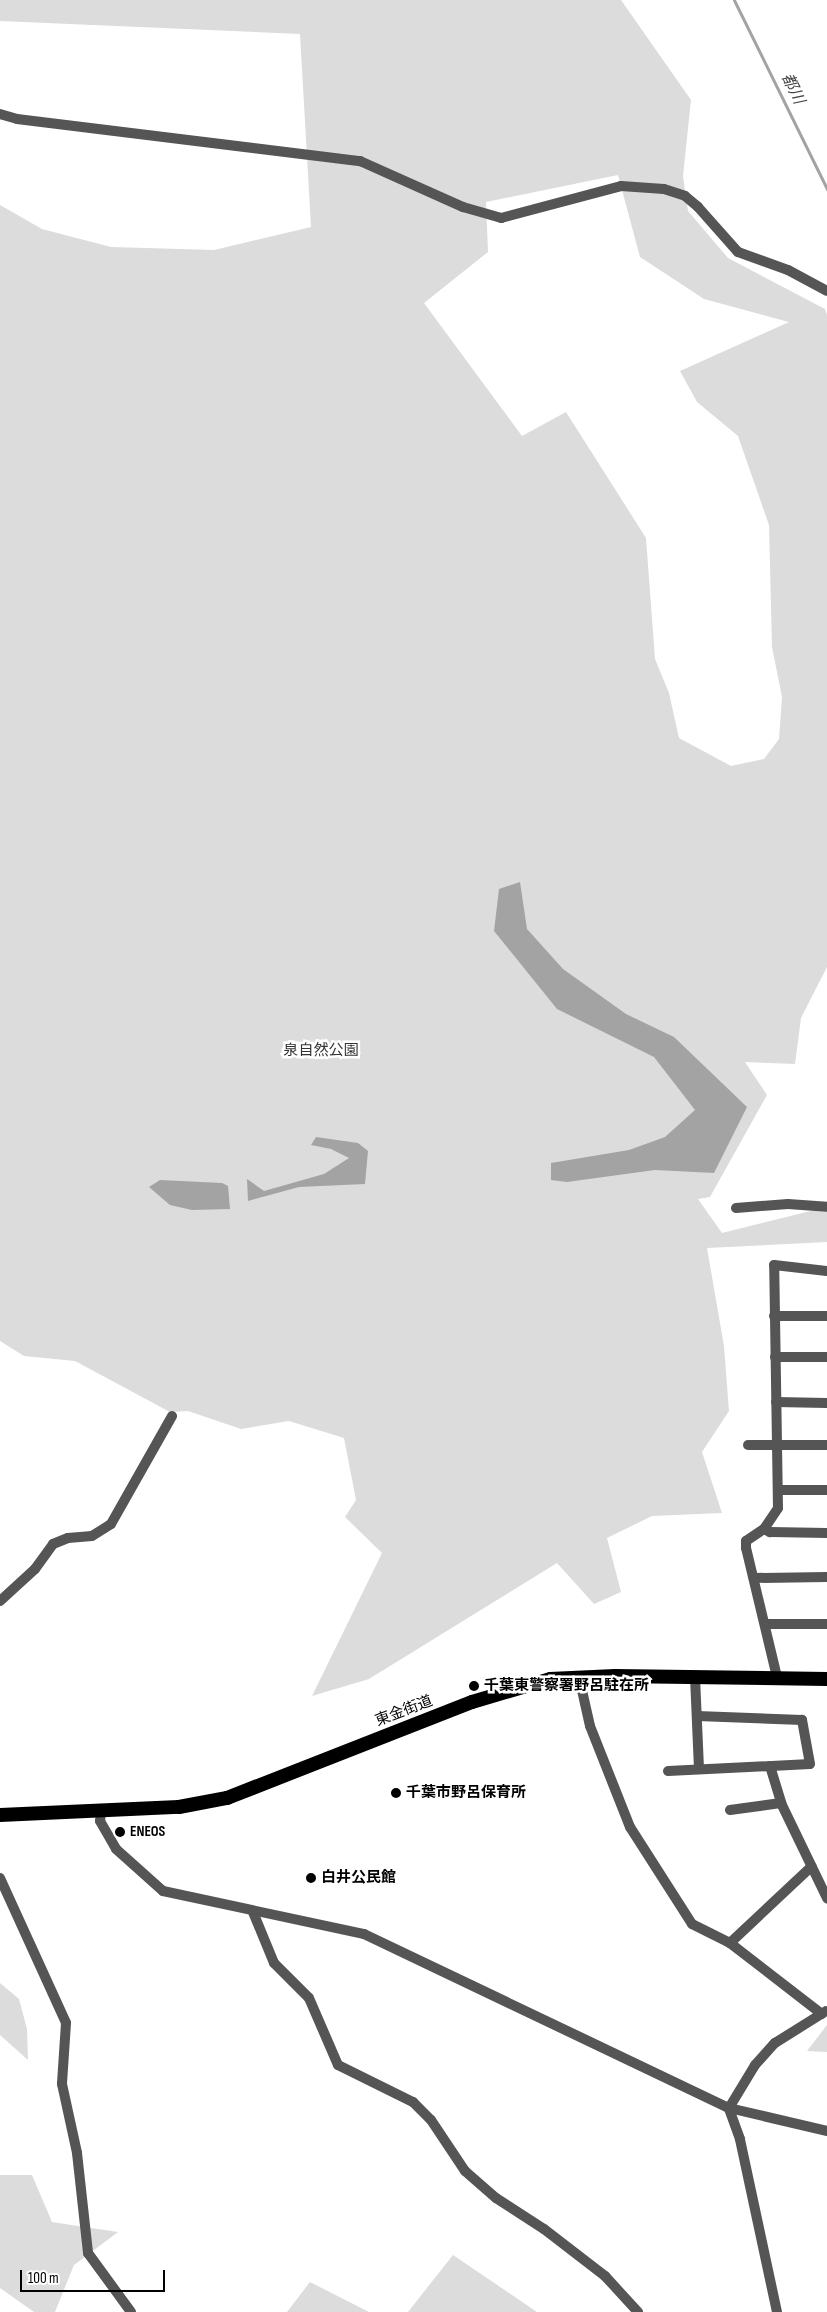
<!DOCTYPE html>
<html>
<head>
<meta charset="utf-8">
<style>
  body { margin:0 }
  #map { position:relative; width:827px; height:2312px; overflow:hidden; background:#fff; font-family:"Sofia Sans Condensed","Noto Sans JP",sans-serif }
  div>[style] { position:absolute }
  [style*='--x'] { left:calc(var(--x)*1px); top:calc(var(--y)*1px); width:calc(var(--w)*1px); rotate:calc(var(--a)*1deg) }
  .green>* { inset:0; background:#dcdcdc }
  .water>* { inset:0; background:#a3a3a3 }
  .stream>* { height:3px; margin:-1.5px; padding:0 1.5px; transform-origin:1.5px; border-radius:1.5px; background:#a3a3a3 }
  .minor>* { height:10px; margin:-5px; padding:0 5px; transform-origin:5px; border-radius:5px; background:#555 }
  .tertiary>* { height:10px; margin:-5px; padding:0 5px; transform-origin:5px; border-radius:5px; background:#555 }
  .trunk>* { height:14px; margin:-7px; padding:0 7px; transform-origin:7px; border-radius:7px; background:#000 }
  .dots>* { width:14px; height:14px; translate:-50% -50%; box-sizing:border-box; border:2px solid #fff; border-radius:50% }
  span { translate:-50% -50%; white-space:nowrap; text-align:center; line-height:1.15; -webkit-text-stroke:5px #fff; paint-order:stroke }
  .park-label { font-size:15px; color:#333 }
  .poi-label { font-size:15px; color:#000; font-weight:700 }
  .left { translate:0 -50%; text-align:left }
  .street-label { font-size:15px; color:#000 }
  .water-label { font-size:16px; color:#444; font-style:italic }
  .scale { position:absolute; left:20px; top:2270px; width:145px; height:22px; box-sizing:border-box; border:2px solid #000; border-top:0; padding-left:6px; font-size:15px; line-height:18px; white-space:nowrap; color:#000; -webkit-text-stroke:4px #fff; paint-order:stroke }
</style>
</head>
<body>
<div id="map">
  <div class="green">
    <i style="clip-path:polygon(evenodd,0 0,621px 0,691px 100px,683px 176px,688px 211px,728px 258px,825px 309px,827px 315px,827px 967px,801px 1018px,795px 1064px,745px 1062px,767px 1095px,710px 1197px,698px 1199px,722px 1233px,827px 1207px,827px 1242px,707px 1248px,724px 1346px,729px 1411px,702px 1452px,722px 1513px,652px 1516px,607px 1538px,621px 1592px,594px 1604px,557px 1563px,369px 1679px,312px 1696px,382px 1553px,345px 1517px,356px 1500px,344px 1438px,289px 1421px,241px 1429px,188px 1411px,170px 1412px,75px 1361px,24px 1356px,0 1341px,0 205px,42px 229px,111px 247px,214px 250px,311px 227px,300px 34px,0 21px,0 0,618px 175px,640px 257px,704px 299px,789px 322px,680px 371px,697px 402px,738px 436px,769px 525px,772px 647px,782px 697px,779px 739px,764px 759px,731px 766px,679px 738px,669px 693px,655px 659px,646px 538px,566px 412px,522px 436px,424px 303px,488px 252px,486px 202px,618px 175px)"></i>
    <i style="clip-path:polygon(0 1983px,19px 1999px,27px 2029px,28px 2060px,0 2035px)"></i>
    <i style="clip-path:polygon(827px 2025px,827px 2052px,807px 2051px)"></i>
    <i style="clip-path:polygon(0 2175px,32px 2175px,52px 2222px,118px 2232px,74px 2265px,55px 2312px,34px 2312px,0 2288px)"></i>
    <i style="clip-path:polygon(453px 2255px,537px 2312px,408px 2312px)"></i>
    <i style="clip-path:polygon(310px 2282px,369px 2312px,287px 2312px)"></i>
  </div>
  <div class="water">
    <i style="clip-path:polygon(520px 882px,527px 929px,563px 969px,626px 1014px,674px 1037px,747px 1107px,714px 1173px,655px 1170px,567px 1182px,551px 1180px,551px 1163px,629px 1150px,665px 1137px,695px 1110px,654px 1057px,557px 1009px,494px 931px,499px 889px)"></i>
    <i style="clip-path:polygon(316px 1137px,358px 1143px,368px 1151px,365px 1184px,299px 1187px,248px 1201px,247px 1179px,264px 1191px,324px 1174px,349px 1158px,331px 1149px,311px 1145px)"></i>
    <i style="clip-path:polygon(160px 1180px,222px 1183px,228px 1186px,230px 1209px,192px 1210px,170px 1205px,149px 1187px)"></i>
  </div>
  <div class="stream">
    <i style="--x:734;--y:0;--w:211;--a:63.8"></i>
  </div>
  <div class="minor">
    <i style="--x:736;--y:1208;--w:52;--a:-4.4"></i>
    <i style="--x:788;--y:1204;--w:39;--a:4"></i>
    <i style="--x:774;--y:1316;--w:53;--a:0"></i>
    <i style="--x:775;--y:1357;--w:52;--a:0"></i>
    <i style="--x:776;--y:1402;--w:51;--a:1.1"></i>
    <i style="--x:748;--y:1445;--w:79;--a:0"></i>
    <i style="--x:779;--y:1490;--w:48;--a:0"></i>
    <i style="--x:764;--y:1529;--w:7;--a:27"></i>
    <i style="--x:770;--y:1532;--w:57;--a:1"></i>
    <i style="--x:754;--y:1578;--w:73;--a:-0.8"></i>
    <i style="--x:0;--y:1601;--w:47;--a:-42.4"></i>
    <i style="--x:35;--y:1569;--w:31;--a:-54"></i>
    <i style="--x:53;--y:1544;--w:16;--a:-22"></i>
    <i style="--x:68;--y:1538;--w:24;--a:-5"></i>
    <i style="--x:92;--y:1536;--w:22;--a:-32"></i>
    <i style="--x:111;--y:1524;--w:124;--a:-60.5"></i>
    <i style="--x:766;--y:1624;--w:61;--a:0"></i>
    <i style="--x:579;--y:1677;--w:50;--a:77.3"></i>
    <i style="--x:590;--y:1726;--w:109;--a:68.4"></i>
    <i style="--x:630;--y:1827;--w:115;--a:57.4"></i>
    <i style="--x:692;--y:1924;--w:42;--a:26.6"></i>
    <i style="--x:730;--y:1943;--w:116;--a:37.7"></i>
    <i style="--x:695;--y:1677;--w:92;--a:87.5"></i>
    <i style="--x:777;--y:1677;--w:133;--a:-103.5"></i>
    <i style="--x:746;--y:1548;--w:7;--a:-90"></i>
    <i style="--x:746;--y:1541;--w:22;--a:-34"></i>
    <i style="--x:764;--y:1529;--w:25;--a:-56"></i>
    <i style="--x:778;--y:1508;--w:243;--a:-90.9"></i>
    <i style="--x:774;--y:1265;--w:53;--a:6.5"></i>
    <i style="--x:770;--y:1766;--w:39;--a:73"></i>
    <i style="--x:781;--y:1803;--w:106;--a:64.2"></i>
    <i style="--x:668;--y:1771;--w:142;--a:-2.8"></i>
    <i style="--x:810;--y:1764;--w:45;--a:-100.3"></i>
    <i style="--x:802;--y:1720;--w:105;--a:-177.8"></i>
    <i style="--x:730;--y:1810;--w:51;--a:-7.8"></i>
    <i style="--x:101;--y:1812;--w:9;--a:96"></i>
    <i style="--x:100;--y:1821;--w:32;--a:60"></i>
    <i style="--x:116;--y:1849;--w:63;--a:41.8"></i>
    <i style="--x:163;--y:1891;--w:206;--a:12.1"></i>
    <i style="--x:364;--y:1934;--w:404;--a:25.5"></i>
    <i style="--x:729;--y:2108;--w:101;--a:13.2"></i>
    <i style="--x:0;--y:1878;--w:159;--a:65.5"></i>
    <i style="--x:66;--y:2023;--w:61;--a:93.8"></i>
    <i style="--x:62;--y:2084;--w:71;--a:77.7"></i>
    <i style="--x:77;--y:2153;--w:101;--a:83.7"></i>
    <i style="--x:88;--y:2253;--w:73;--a:53.9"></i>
    <i style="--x:253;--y:1912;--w:55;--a:67.6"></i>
    <i style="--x:274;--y:1963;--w:49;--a:45"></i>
    <i style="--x:309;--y:1998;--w:73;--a:66.6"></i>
    <i style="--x:338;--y:2065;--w:84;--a:26.3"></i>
    <i style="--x:413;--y:2102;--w:25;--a:45"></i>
    <i style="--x:431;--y:2120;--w:61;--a:56.3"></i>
    <i style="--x:465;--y:2171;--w:41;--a:41.1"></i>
    <i style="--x:496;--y:2198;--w:57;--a:32.9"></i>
    <i style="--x:544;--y:2229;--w:77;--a:37.6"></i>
    <i style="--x:605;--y:2276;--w:49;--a:47.5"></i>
    <i style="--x:730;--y:1943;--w:112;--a:-43.2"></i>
    <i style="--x:777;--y:2312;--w:177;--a:-102.1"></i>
    <i style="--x:740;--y:2139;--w:33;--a:-110"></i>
    <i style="--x:729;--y:2108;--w:50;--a:-58.8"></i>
    <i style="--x:755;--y:2065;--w:30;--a:-48"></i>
    <i style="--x:775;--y:2043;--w:60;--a:-32.1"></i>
  </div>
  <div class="tertiary">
    <i style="--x:0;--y:114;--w:18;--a:16"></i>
    <i style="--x:17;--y:119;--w:346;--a:7"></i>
    <i style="--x:360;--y:161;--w:113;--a:24.1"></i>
    <i style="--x:463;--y:207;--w:40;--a:16"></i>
    <i style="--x:501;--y:218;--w:124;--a:-14.9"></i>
    <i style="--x:621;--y:186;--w:43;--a:4"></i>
    <i style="--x:664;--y:189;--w:22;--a:18"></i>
    <i style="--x:685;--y:196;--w:17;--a:40"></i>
    <i style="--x:698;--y:207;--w:60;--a:48.4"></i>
    <i style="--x:738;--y:252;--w:53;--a:19.8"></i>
    <i style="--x:788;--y:270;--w:44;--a:28.3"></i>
  </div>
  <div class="trunk">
    <i style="--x:0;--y:1815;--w:179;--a:-2.6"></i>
    <i style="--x:179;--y:1807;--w:49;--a:-10.6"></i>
    <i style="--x:227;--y:1798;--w:263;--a:-21.4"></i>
    <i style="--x:472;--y:1702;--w:81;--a:-16.4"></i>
    <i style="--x:550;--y:1679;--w:65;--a:-2.6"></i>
    <i style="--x:615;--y:1676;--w:212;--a:0.8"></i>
  </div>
  <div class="dots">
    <i style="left:474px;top:1686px;background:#000"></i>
    <i style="left:396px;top:1793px;background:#000"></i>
    <i style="left:120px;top:1832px;background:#000"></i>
    <i style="left:311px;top:1878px;background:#000"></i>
  </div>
  <div class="park-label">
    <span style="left:321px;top:1051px">泉自然公園</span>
  </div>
  <div class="poi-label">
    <span class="left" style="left:484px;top:1686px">千葉東警察署野呂駐在所</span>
    <span class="left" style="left:406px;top:1793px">千葉市野呂保育所</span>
    <span class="left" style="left:130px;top:1832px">ENEOS</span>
    <span class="left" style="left:321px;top:1878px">白井公民館</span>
  </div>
  <div class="street-label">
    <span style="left:404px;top:1711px;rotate:-21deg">東金街道</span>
  </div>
  <div class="water-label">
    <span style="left:792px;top:89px;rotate:64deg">都川</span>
  </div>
  <div class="scale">100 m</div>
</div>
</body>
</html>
